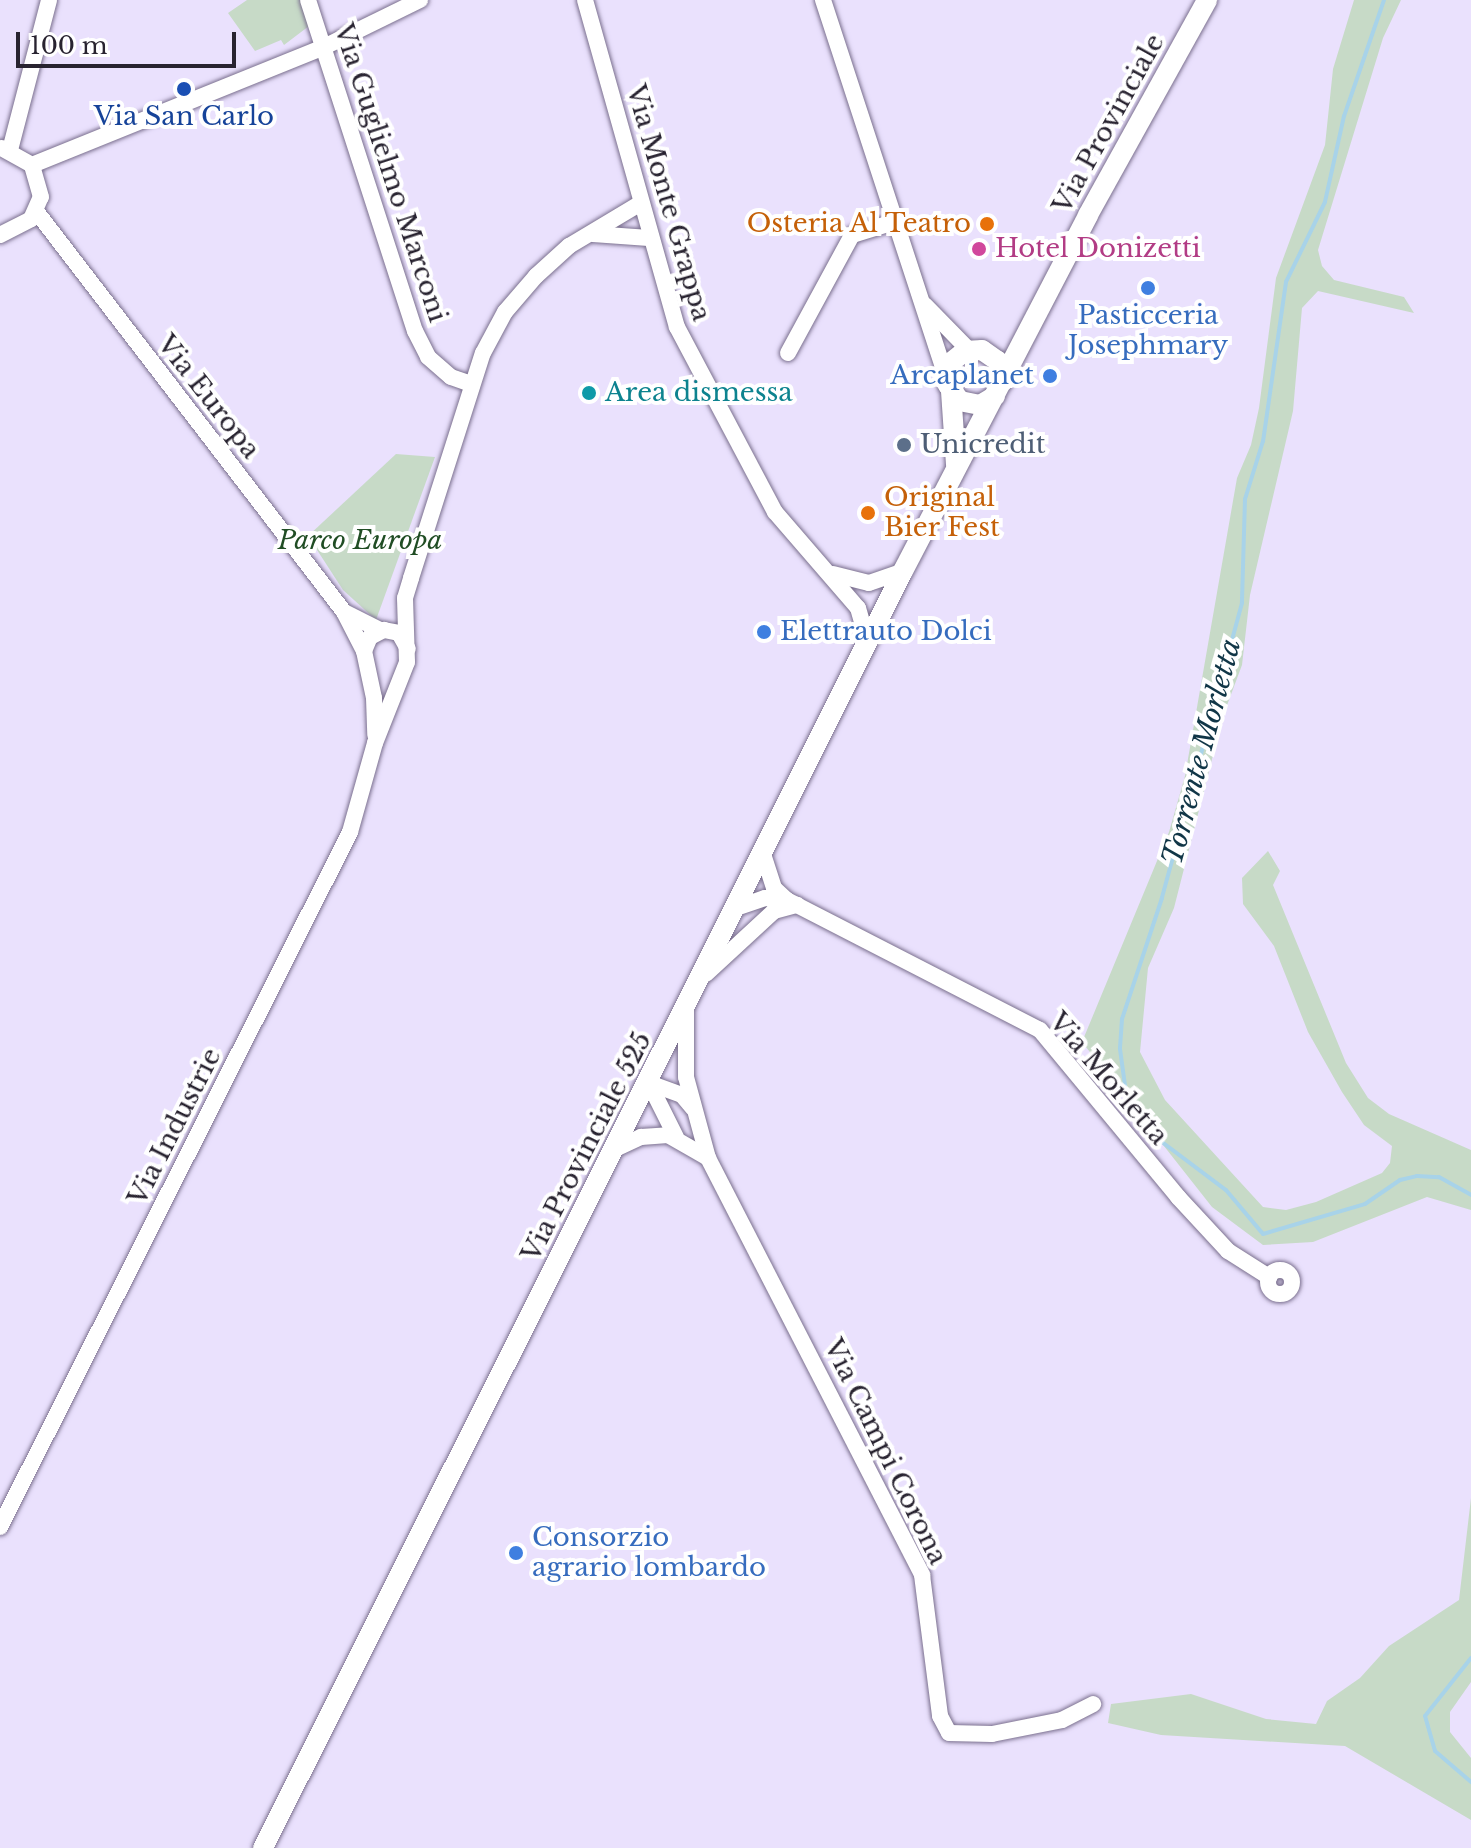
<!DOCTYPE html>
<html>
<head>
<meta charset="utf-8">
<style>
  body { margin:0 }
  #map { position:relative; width:1471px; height:1848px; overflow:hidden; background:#eae1fd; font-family:"Libre Baskerville",serif }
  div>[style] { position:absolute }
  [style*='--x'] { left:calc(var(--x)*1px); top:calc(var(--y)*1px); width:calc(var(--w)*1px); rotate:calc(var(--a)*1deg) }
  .green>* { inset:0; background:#c7dac7 }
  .stream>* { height:4px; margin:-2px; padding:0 2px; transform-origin:2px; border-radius:2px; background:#a8d3e9 }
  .roads { filter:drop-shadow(0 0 2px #7a6f8e) drop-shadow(0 0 2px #7a6f8e) }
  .minor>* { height:16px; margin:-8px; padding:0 8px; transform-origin:8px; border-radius:8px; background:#fff }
  .minor>.ring { margin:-8px; padding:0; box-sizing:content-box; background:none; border:16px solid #fff; border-radius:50% }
  .major>* { height:20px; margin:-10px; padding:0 10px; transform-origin:10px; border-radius:10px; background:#fff }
  .dots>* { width:22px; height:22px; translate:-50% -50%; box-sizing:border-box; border:4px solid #fff; border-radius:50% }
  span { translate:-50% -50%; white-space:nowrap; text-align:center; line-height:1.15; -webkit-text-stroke:8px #fff; paint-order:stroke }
  .transit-label { font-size:26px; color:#164399 }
  .street-label { font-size:26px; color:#282330 }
  .food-label { font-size:26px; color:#c56008 }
  .right { translate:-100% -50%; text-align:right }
  .left { translate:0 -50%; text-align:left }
  .hotel-label { font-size:26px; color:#b23c85 }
  .shop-label { font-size:26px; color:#366cbe }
  .culture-label { font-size:26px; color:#0d838f }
  .service-label { font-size:26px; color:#4e5e75 }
  .park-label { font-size:26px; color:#204d24; font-style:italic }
  .water-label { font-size:28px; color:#113647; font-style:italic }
  .scale { position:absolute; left:16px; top:32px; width:220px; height:36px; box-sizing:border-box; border:4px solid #282330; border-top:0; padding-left:10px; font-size:24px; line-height:28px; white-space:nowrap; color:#282330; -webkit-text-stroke:6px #fff; paint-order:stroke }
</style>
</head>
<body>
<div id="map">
  <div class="green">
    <i style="clip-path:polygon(247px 0,302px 0,309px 26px,284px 45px,281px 40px,255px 51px,228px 13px)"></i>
    <i style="clip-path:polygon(1354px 0,1401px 0,1383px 38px,1318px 250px,1322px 266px,1334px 280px,1404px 297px,1414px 313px,1318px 291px,1302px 308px,1293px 411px,1250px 595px,1242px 665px,1223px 716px,1174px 908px,1148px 968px,1140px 1052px,1165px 1100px,1263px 1207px,1286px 1210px,1316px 1202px,1382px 1173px,1390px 1163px,1392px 1146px,1364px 1125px,1342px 1092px,1308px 1032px,1274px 946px,1243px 904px,1242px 878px,1268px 851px,1280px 871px,1273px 885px,1346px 1063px,1368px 1098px,1389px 1114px,1471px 1150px,1471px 1210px,1427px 1197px,1313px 1242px,1263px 1245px,1212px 1207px,1082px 1042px,1169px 832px,1185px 776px,1237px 478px,1251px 445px,1259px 408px,1276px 278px,1325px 145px,1333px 69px)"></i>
    <i style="clip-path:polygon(396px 454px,435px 457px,376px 620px,343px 590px,308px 536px)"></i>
    <i style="clip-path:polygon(1471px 1498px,1471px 1682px,1450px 1712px,1450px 1732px,1471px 1758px,1471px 1820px,1345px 1746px,1161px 1735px,1108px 1723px,1111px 1704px,1191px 1694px,1266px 1719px,1316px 1724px,1327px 1701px,1360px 1678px,1389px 1646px,1459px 1600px)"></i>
  </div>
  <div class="stream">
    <i style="--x:1384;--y:0;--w:123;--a:109"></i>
    <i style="--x:1344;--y:116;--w:88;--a:102.5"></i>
    <i style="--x:1325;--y:202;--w:89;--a:116"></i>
    <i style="--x:1286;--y:282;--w:161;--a:98.2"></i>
    <i style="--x:1263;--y:441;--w:61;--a:107.2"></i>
    <i style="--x:1245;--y:499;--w:104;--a:91.7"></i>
    <i style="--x:1242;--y:603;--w:306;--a:105.2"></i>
    <i style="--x:1162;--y:898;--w:127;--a:108.3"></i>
    <i style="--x:1122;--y:1019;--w:30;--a:94"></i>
    <i style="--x:1120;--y:1049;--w:44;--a:82.2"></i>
    <i style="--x:1126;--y:1093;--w:33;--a:69"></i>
    <i style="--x:1138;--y:1124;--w:110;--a:36.9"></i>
    <i style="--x:1226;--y:1190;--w:57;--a:49.9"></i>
    <i style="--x:1263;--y:1234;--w:106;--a:-16.4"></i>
    <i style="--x:1365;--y:1204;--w:42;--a:-34.4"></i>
    <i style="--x:1400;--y:1180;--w:17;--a:-13"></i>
    <i style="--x:1417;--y:1176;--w:22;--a:3"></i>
    <i style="--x:1439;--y:1177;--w:37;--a:29"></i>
    <i style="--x:1471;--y:1658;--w:74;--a:128.4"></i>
    <i style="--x:1425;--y:1716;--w:36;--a:74"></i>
    <i style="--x:1435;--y:1751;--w:48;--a:40.7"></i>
  </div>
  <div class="roads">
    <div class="minor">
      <i style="--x:308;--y:0;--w:348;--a:72.1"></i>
      <i style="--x:415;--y:331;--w:29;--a:63"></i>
      <i style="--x:428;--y:357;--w:30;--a:41"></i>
      <i style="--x:451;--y:377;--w:21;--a:19"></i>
      <i style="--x:585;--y:0;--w:340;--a:74.3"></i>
      <i style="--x:677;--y:327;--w:209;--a:62.1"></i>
      <i style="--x:775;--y:512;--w:127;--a:49.2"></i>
      <i style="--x:858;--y:608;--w:37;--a:74"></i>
      <i style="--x:823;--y:0;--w:400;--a:71.9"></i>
      <i style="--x:10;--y:150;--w:155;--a:-75.4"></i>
      <i style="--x:32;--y:165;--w:315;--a:-22"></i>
      <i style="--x:324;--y:47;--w:107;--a:-26.1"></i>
      <i style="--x:36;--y:211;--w:506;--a:52.47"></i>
      <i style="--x:344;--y:612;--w:44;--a:62.9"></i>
      <i style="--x:364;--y:651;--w:48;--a:78"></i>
      <i style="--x:374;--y:698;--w:37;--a:88"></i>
      <i style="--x:593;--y:234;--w:56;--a:4.1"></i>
      <i style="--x:0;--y:235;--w:35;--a:-27"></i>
      <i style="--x:31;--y:219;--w:24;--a:-66"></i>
      <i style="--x:41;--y:197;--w:33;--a:-106"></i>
      <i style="--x:32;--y:165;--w:35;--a:-151"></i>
      <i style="--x:925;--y:305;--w:62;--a:45.7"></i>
      <i style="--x:788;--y:353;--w:134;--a:-61.5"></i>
      <i style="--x:852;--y:235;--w:44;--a:-17.2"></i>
      <i style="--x:833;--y:574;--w:37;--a:14"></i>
      <i style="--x:869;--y:583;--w:36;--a:-19"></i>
      <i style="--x:344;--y:612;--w:40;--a:26.6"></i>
      <i style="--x:364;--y:651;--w:15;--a:-67"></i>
      <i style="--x:370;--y:637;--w:16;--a:-27"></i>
      <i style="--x:384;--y:630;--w:15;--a:11"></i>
      <i style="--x:399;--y:633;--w:18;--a:61"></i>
      <i style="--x:763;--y:854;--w:36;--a:72"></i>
      <i style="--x:774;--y:888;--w:18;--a:43"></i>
      <i style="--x:787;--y:900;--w:284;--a:27.2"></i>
      <i style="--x:1040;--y:1030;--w:217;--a:50.4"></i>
      <i style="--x:1178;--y:1197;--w:74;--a:47.2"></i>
      <i style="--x:1228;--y:1251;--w:49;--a:32.4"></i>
      <i style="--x:736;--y:908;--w:31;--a:-19"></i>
      <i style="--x:765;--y:898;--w:22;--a:5"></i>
      <i style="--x:706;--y:974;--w:93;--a:-42.8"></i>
      <i style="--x:774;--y:911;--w:24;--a:-15"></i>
      <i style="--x:686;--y:1010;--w:67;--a:90"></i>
      <i style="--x:686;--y:1077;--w:84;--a:74.8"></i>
      <i style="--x:708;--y:1158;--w:469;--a:62.8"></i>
      <i style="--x:922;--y:1575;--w:142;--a:82.7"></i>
      <i style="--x:940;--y:1716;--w:19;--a:62"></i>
      <i style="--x:949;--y:1733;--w:43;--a:1.3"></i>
      <i style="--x:992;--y:1734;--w:71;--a:-11.3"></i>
      <i style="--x:1062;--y:1720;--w:35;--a:-27"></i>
      <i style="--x:676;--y:1137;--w:60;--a:-116.6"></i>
      <i style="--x:649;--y:1083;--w:35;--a:20"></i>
      <i style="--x:682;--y:1095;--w:17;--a:50"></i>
      <i style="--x:615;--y:1149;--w:29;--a:-25"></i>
      <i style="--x:641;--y:1137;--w:27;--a:-4"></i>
      <i style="--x:668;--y:1135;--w:46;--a:29.9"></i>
      <i class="ring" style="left:1268px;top:1270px;width:8px;height:8px"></i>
      <i style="--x:0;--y:1527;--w:778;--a:-63.27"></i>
      <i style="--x:350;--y:832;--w:92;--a:-74.3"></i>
      <i style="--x:375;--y:743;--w:87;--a:-68.4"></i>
      <i style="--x:407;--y:662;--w:64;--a:-91.8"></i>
      <i style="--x:405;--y:598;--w:21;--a:-73"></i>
      <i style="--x:411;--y:578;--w:236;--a:-72.3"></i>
      <i style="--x:483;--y:353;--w:47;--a:-61.8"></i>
      <i style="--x:505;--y:312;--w:48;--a:-49.3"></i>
      <i style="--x:536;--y:276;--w:45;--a:-42.3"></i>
      <i style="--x:569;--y:246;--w:84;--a:-30.8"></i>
    </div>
    <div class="major">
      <i style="--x:951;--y:391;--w:74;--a:86.1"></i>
      <i style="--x:995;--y:396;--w:17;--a:149"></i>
      <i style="--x:980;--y:405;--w:20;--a:-169"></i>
      <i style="--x:960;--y:401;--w:20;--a:-127"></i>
      <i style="--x:948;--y:385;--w:21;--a:-87"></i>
      <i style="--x:949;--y:364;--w:21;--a:-39"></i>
      <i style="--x:965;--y:351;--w:17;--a:-3"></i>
      <i style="--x:982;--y:350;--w:19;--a:35"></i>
      <i style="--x:998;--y:361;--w:21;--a:76"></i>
      <i style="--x:263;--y:1848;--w:1428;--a:-63.38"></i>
      <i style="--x:903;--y:571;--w:401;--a:-62.5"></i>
      <i style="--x:1088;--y:215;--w:246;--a:-61"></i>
    </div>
  </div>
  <div class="dots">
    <i style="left:184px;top:89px;background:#1a4fb4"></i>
    <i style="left:987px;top:224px;background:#e8710a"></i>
    <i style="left:979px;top:249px;background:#d1479c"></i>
    <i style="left:1148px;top:288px;background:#3f7fe0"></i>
    <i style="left:1050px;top:376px;background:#3f7fe0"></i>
    <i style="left:589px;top:393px;background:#0f9aa8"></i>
    <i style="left:904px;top:445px;background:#5c6f8a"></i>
    <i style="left:868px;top:513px;background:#e8710a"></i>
    <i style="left:764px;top:632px;background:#3f7fe0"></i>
    <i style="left:516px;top:1553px;background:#3f7fe0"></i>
  </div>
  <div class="transit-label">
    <span style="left:184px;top:117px">Via San Carlo</span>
  </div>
  <div class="street-label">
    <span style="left:1109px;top:124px;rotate:-61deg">Via Provinciale</span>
    <span style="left:390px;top:173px;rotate:72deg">Via Guglielmo Marconi</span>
    <span style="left:668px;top:203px;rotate:74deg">Via Monte Grappa</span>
    <span style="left:208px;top:397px;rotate:52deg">Via Europa</span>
    <span style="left:1108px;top:1079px;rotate:49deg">Via Morletta</span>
    <span style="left:175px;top:1127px;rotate:-63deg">Via Industrie</span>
    <span style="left:587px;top:1147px;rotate:-63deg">Via Provinciale 525</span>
    <span style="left:885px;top:1452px;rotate:64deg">Via Campi Corona</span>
  </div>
  <div class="food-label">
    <span class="right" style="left:971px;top:224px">Osteria Al Teatro</span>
    <span class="left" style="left:884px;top:513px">Original<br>Bier Fest</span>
  </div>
  <div class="hotel-label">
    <span class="left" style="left:995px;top:249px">Hotel Donizetti</span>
  </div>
  <div class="shop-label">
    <span style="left:1148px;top:331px">Pasticceria<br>Josephmary</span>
    <span class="right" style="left:1034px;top:376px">Arcaplanet</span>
    <span class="left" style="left:780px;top:632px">Elettrauto Dolci</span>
    <span class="left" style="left:532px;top:1553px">Consorzio<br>agrario lombardo</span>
  </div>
  <div class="culture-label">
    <span class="left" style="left:605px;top:393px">Area dismessa</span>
  </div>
  <div class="service-label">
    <span class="left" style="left:920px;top:445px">Unicredit</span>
  </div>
  <div class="park-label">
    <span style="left:360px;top:541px">Parco Europa</span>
  </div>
  <div class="water-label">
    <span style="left:1202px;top:752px;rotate:-75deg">Torrente Morletta</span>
  </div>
  <div class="scale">100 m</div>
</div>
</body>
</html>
